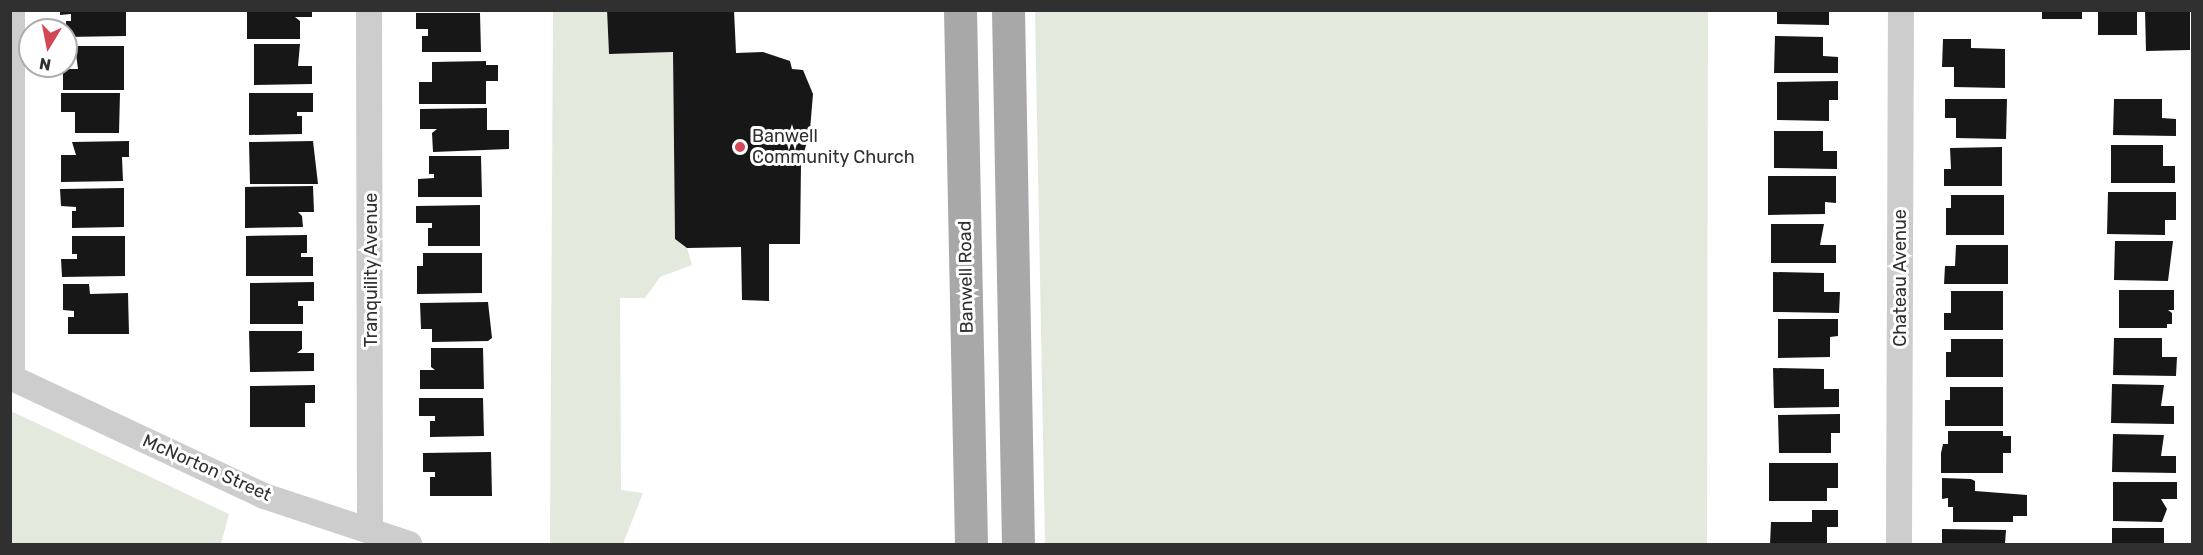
<!DOCTYPE html>
<html>
<head>
<meta charset="utf-8">
<style>
  body { margin:0 }
  #map { position:relative; width:2203px; height:555px; overflow:hidden; background:#fff; font-family:Rubik,sans-serif }
  div>[style] { position:absolute }
  [style*='--x'] { left:calc(var(--x)*1px); top:calc(var(--y)*1px); width:calc(var(--w)*1px); rotate:calc(var(--a)*1deg) }
  .green>* { inset:0; background:#e4e9dd }
  .building>* { inset:0; background:#171717 }
  .minor>* { height:26px; margin:-13px; padding:0 13px; transform-origin:13px; border-radius:13px; background:#cdcdcd }
  .major>* { height:33px; margin:-16.5px; padding:0 16.5px; transform-origin:16.5px; border-radius:16.5px; background:#a8a8a8 }
  .dots>* { width:16px; height:16px; translate:-50% -50%; box-sizing:border-box; border:3px solid #fff; border-radius:50% }
  span { translate:-50% -50%; white-space:nowrap; text-align:center; line-height:1.15; -webkit-text-stroke:6px #fff; paint-order:stroke }
  .poi-label { font-size:18px; color:#303030 }
  .left { translate:0 -50%; text-align:left }
  .street-label { font-size:18px; color:#303030 }
  .frame { position:absolute; inset:0; border:12px solid #303030; pointer-events:none }
  .north { position:absolute; left:18px; top:18px; width:60px; height:60px; box-sizing:border-box; background:#fff; border:2px solid #acacac; border-radius:50%; rotate:190deg; font-size:16px; font-weight:700; line-height:24px; text-align:center; color:#303030 }
  .north::after { content:''; display:block; margin:auto; width:21px; height:27px; background:#d34757; clip-path:polygon(50% 0,100% 100%,50% 72%,0 100%) }
</style>
</head>
<body>
<div id="map">
  <div class="green">
    <i style="clip-path:polygon(553px 11px,607px 11px,609px 54px,673px 52px,675px 239px,687px 248px,692px 265px,660px 277px,645px 298px,620px 298px,621px 490px,643px 493px,623px 544px,550px 544px)"></i>
    <i style="clip-path:polygon(1035px 11px,1708px 11px,1707px 544px,1045px 544px)"></i>
    <i style="clip-path:polygon(11px 411px,229px 514px,221px 544px,11px 544px)"></i>
  </div>
  <div class="building">
    <i style="clip-path:polygon(60px 10px,126px 10px,126px 36px,66px 37px,66px 21px,71px 21px,71px 14px,60px 15px)"></i>
    <i style="clip-path:polygon(247px 10px,312px 10px,312px 17px,295px 17px,300px 21px,300px 39px,247px 39px)"></i>
    <i style="clip-path:polygon(607px 10px,734px 10px,736px 53px,763px 52px,790px 61px,792px 69px,803px 70px,813px 94px,810px 130px,801px 164px,800px 244px,769px 244px,769px 301px,742px 300px,741px 247px,687px 248px,675px 239px,673px 52px,609px 54px)"></i>
    <i style="clip-path:polygon(1777px 10px,1829px 10px,1829px 25px,1777px 24px)"></i>
    <i style="clip-path:polygon(2042px 10px,2082px 10px,2082px 19px,2042px 19px)"></i>
    <i style="clip-path:polygon(2098px 10px,2137px 10px,2137px 35px,2098px 35px)"></i>
    <i style="clip-path:polygon(2145px 10px,2190px 10px,2190px 50px,2146px 51px)"></i>
    <i style="clip-path:polygon(416px 13px,480px 13px,481px 52px,422px 52px,422px 36px,428px 36px,428px 29px,416px 29px)"></i>
    <i style="clip-path:polygon(1775px 36px,1823px 37px,1823px 56px,1838px 57px,1838px 73px,1774px 73px)"></i>
    <i style="clip-path:polygon(1943px 39px,1971px 39px,1971px 48px,2005px 49px,2005px 88px,1954px 87px,1954px 67px,1942px 67px)"></i>
    <i style="clip-path:polygon(254px 44px,300px 44px,298px 66px,312px 66px,312px 84px,254px 85px)"></i>
    <i style="clip-path:polygon(75px 46px,124px 46px,124px 90px,63px 90px,63px 69px,78px 69px)"></i>
    <i style="clip-path:polygon(486px 61px,486px 65px,498px 65px,498px 81px,486px 81px,486px 104px,419px 104px,419px 82px,432px 82px,432px 62px)"></i>
    <i style="clip-path:polygon(1838px 81px,1838px 100px,1829px 100px,1829px 121px,1777px 120px,1777px 82px)"></i>
    <i style="clip-path:polygon(61px 93px,120px 93px,119px 133px,75px 133px,75px 112px,61px 112px)"></i>
    <i style="clip-path:polygon(249px 93px,313px 93px,313px 112px,297px 112px,297px 116px,302px 116px,302px 134px,249px 135px)"></i>
    <i style="clip-path:polygon(1945px 99px,2007px 99px,2006px 139px,1956px 138px,1956px 118px,1945px 118px)"></i>
    <i style="clip-path:polygon(2114px 99px,2162px 99px,2162px 118px,2176px 119px,2176px 136px,2113px 135px)"></i>
    <i style="clip-path:polygon(487px 108px,487px 130px,509px 130px,509px 149px,433px 152px,432px 133px,437px 129px,420px 129px,420px 109px)"></i>
    <i style="clip-path:polygon(1774px 131px,1823px 131px,1823px 151px,1837px 151px,1837px 169px,1774px 168px)"></i>
    <i style="clip-path:polygon(129px 141px,129px 157px,122px 157px,123px 181px,61px 182px,61px 155px,76px 155px,72px 142px)"></i>
    <i style="clip-path:polygon(313px 141px,318px 184px,250px 184px,249px 142px)"></i>
    <i style="clip-path:polygon(2111px 145px,2163px 145px,2163px 166px,2175px 166px,2175px 183px,2111px 183px)"></i>
    <i style="clip-path:polygon(2002px 147px,2002px 186px,1944px 186px,1944px 169px,1951px 169px,1950px 148px)"></i>
    <i style="clip-path:polygon(429px 156px,481px 156px,482px 197px,418px 197px,418px 179px,434px 178px,434px 174px,429px 174px)"></i>
    <i style="clip-path:polygon(1768px 176px,1836px 176px,1836px 203px,1825px 202px,1825px 214px,1768px 215px)"></i>
    <i style="clip-path:polygon(313px 186px,314px 212px,298px 212px,302px 216px,303px 227px,245px 228px,245px 187px)"></i>
    <i style="clip-path:polygon(124px 188px,124px 227px,72px 228px,72px 211px,76px 211px,76px 207px,61px 206px,60px 189px)"></i>
    <i style="clip-path:polygon(2108px 192px,2176px 192px,2176px 220px,2165px 220px,2165px 235px,2107px 234px)"></i>
    <i style="clip-path:polygon(1951px 195px,2004px 195px,2004px 235px,1946px 235px,1946px 208px,1951px 208px)"></i>
    <i style="clip-path:polygon(480px 205px,480px 246px,428px 246px,428px 228px,432px 228px,432px 223px,416px 223px,416px 206px)"></i>
    <i style="clip-path:polygon(1771px 224px,1824px 224px,1820px 245px,1836px 245px,1836px 263px,1771px 263px)"></i>
    <i style="clip-path:polygon(307px 235px,307px 253px,301px 253px,301px 257px,313px 257px,313px 276px,246px 276px,246px 236px)"></i>
    <i style="clip-path:polygon(72px 236px,125px 236px,125px 276px,62px 277px,61px 259px,77px 259px,77px 254px,72px 254px)"></i>
    <i style="clip-path:polygon(2115px 241px,2173px 241px,2168px 281px,2114px 280px)"></i>
    <i style="clip-path:polygon(1956px 245px,2008px 245px,2008px 284px,1944px 284px,1945px 266px,1955px 266px)"></i>
    <i style="clip-path:polygon(423px 253px,482px 253px,482px 293px,417px 294px,417px 266px,423px 266px)"></i>
    <i style="clip-path:polygon(1773px 272px,1824px 273px,1824px 292px,1840px 292px,1839px 313px,1773px 312px)"></i>
    <i style="clip-path:polygon(314px 282px,314px 301px,298px 301px,298px 306px,303px 306px,303px 324px,250px 324px,250px 283px)"></i>
    <i style="clip-path:polygon(63px 284px,89px 284px,90px 294px,128px 293px,129px 334px,68px 334px,68px 317px,74px 317px,74px 311px,63px 310px)"></i>
    <i style="clip-path:polygon(2119px 290px,2174px 290px,2174px 310px,2168px 310px,2172px 313px,2172px 324px,2167px 324px,2167px 328px,2119px 328px)"></i>
    <i style="clip-path:polygon(1951px 291px,2003px 291px,2003px 330px,1944px 330px,1944px 313px,1951px 313px)"></i>
    <i style="clip-path:polygon(488px 302px,492px 338px,488px 341px,432px 342px,432px 329px,421px 329px,420px 303px)"></i>
    <i style="clip-path:polygon(1778px 319px,1838px 319px,1838px 336px,1830px 337px,1830px 357px,1778px 358px)"></i>
    <i style="clip-path:polygon(249px 331px,302px 331px,302px 349px,297px 353px,314px 353px,314px 371px,250px 372px)"></i>
    <i style="clip-path:polygon(2114px 338px,2162px 338px,2162px 357px,2177px 357px,2176px 376px,2113px 375px)"></i>
    <i style="clip-path:polygon(1951px 339px,2003px 339px,2003px 377px,1946px 377px,1946px 352px,1951px 352px)"></i>
    <i style="clip-path:polygon(431px 348px,483px 348px,484px 389px,420px 389px,420px 370px,435px 370px,431px 367px)"></i>
    <i style="clip-path:polygon(1773px 368px,1824px 369px,1824px 389px,1839px 389px,1839px 407px,1774px 408px)"></i>
    <i style="clip-path:polygon(2112px 384px,2164px 385px,2161px 406px,2174px 406px,2174px 424px,2111px 423px)"></i>
    <i style="clip-path:polygon(315px 385px,315px 403px,305px 403px,305px 427px,250px 427px,250px 386px)"></i>
    <i style="clip-path:polygon(1950px 387px,2003px 387px,2003px 426px,1945px 426px,1945px 400px,1950px 400px)"></i>
    <i style="clip-path:polygon(419px 398px,483px 398px,484px 436px,430px 437px,430px 421px,435px 421px,435px 416px,419px 416px)"></i>
    <i style="clip-path:polygon(1840px 414px,1840px 433px,1831px 433px,1831px 453px,1779px 453px,1778px 415px)"></i>
    <i style="clip-path:polygon(1948px 431px,2003px 431px,2003px 436px,2011px 436px,2011px 453px,2003px 453px,2003px 473px,1941px 473px,1941px 453px,1943px 444px,1948px 444px)"></i>
    <i style="clip-path:polygon(2113px 434px,2164px 435px,2161px 456px,2176px 456px,2176px 473px,2112px 472px)"></i>
    <i style="clip-path:polygon(491px 452px,492px 496px,430px 496px,430px 477px,435px 477px,435px 472px,423px 472px,423px 453px)"></i>
    <i style="clip-path:polygon(1769px 463px,1838px 463px,1838px 488px,1827px 488px,1827px 501px,1769px 501px)"></i>
    <i style="clip-path:polygon(1942px 478px,1971px 479px,1975px 481px,1975px 491px,2027px 495px,2027px 516px,2013px 516px,2013px 522px,1953px 522px,1953px 507px,1948px 507px,1948px 498px,1942px 499px)"></i>
    <i style="clip-path:polygon(2113px 482px,2177px 482px,2177px 499px,2161px 499px,2167px 509px,2162px 522px,2113px 521px)"></i>
    <i style="clip-path:polygon(1812px 510px,1838px 510px,1838px 527px,1827px 527px,1827px 544px,1770px 544px,1771px 522px,1812px 522px)"></i>
    <i style="clip-path:polygon(2112px 528px,2164px 528px,2164px 544px,2112px 544px)"></i>
    <i style="clip-path:polygon(1942px 529px,2006px 530px,2005px 544px,1942px 544px)"></i>
  </div>
  <div class="minor">
    <i style="--x:12;--y:10;--w:368;--a:90"></i>
    <i style="--x:369;--y:10;--w:520;--a:89.89"></i>
    <i style="--x:10;--y:377;--w:280;--a:25.1"></i>
    <i style="--x:264;--y:496;--w:153;--a:18.3"></i>
    <i style="--x:1899;--y:544;--w:534;--a:-89.79"></i>
  </div>
  <div class="major">
    <i style="--x:960;--y:10;--w:534;--a:88.82"></i>
    <i style="--x:1008;--y:10;--w:534;--a:88.93"></i>
  </div>
  <div class="dots">
    <i style="left:740px;top:147px;background:#d34757"></i>
  </div>
  <div class="poi-label">
    <span class="left" style="left:752px;top:147px">Banwell<br>Community Church</span>
  </div>
  <div class="street-label">
    <span style="left:371px;top:270px;rotate:-90deg">Tranquility Avenue</span>
    <span style="left:966px;top:277px;rotate:-91deg">Banwell Road</span>
    <span style="left:1900px;top:278px;rotate:-90deg">Chateau Avenue</span>
    <span style="left:207px;top:468px;rotate:24deg">McNorton Street</span>
  </div>
  <div class="frame"></div>
  <div class="north">N</div>
</div>
</body>
</html>
